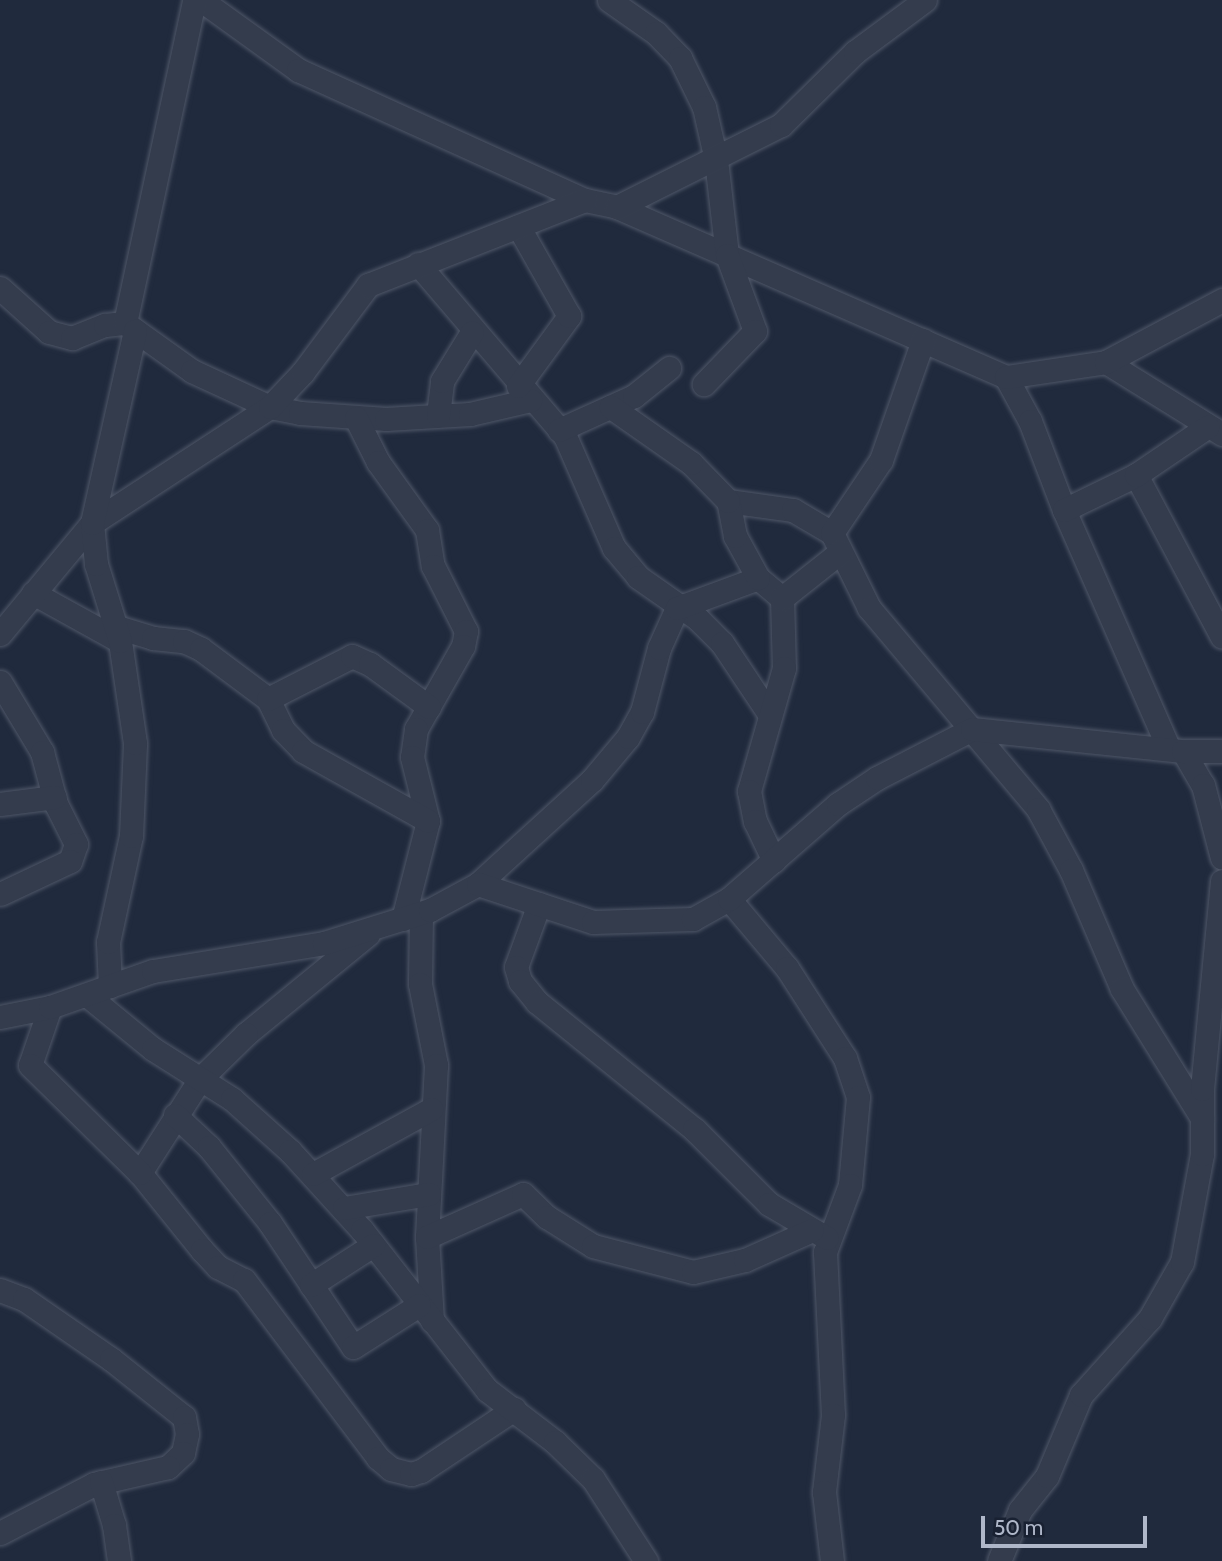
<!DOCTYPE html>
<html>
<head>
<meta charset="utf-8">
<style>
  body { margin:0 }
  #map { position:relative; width:1222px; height:1561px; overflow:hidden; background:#202a3d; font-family:Cabin,sans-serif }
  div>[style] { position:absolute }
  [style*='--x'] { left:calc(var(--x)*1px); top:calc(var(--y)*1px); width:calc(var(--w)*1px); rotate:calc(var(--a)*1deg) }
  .roads { filter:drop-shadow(0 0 2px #4f5768) drop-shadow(0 0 2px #4f5768) }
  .minor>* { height:23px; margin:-11.5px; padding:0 11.5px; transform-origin:11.5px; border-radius:11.5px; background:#343c4d }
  span { translate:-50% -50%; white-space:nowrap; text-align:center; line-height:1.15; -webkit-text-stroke:5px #192132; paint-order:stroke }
  .scale { position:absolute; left:981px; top:1516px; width:166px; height:32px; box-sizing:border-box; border:4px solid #afb7c9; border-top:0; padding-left:9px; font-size:21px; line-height:24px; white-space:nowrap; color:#afb7c9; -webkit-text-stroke:5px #192132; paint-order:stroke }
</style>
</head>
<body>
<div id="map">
  <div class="roads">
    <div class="minor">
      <i style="--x:201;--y:0;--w:120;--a:35.8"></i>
      <i style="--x:298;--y:70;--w:315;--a:24.4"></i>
      <i style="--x:585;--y:200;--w:33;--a:12"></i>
      <i style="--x:617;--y:207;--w:425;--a:23.6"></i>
      <i style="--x:1006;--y:377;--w:50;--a:61.4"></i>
      <i style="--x:1030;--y:421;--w:95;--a:69.1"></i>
      <i style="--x:1064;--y:510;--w:261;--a:66.3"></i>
      <i style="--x:609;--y:0;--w:57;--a:35.1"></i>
      <i style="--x:656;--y:33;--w:35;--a:46"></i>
      <i style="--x:680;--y:58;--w:55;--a:63.9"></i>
      <i style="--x:704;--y:107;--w:54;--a:77.2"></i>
      <i style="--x:716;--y:160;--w:96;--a:83.4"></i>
      <i style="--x:727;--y:255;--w:81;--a:69.8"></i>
      <i style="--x:755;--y:331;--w:74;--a:133.9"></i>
      <i style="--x:617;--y:207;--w:183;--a:-26.6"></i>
      <i style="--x:781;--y:125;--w:104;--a:-44.6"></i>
      <i style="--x:855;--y:52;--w:87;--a:-36.6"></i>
      <i style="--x:418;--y:264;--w:226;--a:49.5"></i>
      <i style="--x:565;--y:436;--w:122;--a:66.4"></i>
      <i style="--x:614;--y:548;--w:38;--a:50"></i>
      <i style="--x:638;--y:577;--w:73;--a:35"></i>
      <i style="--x:698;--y:619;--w:34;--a:45"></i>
      <i style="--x:722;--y:643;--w:83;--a:56.3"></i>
      <i style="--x:0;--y:288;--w:66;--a:41.9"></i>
      <i style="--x:49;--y:332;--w:24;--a:15"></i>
      <i style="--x:72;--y:338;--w:35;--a:-22"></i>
      <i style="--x:105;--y:325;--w:20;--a:-6"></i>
      <i style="--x:125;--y:323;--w:82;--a:35.6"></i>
      <i style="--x:192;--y:371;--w:86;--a:24.8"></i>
      <i style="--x:270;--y:407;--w:31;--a:11"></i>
      <i style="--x:300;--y:413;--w:86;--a:4"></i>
      <i style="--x:386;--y:419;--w:84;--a:-3.4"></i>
      <i style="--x:470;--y:414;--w:62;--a:-13.1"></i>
      <i style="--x:125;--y:323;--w:330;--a:-77.9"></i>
      <i style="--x:1106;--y:362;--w:137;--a:31.8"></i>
      <i style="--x:1006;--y:377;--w:101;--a:-8.5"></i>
      <i style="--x:1106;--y:362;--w:132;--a:-28.1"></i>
      <i style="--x:518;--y:386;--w:87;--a:-53.9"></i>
      <i style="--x:569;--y:316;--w:103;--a:-119.5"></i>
      <i style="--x:438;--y:415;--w:34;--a:-83"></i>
      <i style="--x:442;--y:381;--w:57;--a:-58.5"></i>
      <i style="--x:356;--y:418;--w:49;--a:63.4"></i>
      <i style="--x:378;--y:462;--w:84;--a:54.2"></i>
      <i style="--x:427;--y:530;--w:36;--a:81"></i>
      <i style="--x:433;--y:566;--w:73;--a:63.1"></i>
      <i style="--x:466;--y:631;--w:15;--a:101"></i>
      <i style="--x:463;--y:646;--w:95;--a:119.5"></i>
      <i style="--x:416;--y:729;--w:28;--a:98"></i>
      <i style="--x:412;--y:757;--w:66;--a:76"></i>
      <i style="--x:428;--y:821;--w:101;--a:104.3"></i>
      <i style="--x:559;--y:430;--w:82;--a:-24.4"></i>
      <i style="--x:634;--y:396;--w:45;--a:-38.7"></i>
      <i style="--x:1136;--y:475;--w:183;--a:62"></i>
      <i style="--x:728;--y:501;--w:66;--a:7.9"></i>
      <i style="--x:793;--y:510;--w:45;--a:30.5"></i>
      <i style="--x:832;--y:533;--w:84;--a:63.7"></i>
      <i style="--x:869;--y:608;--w:263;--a:49.9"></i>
      <i style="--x:1038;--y:809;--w:69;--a:61.6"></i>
      <i style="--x:1071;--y:870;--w:129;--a:66.8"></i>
      <i style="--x:1122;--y:989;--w:152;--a:58.2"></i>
      <i style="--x:1064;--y:510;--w:80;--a:-25.9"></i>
      <i style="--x:1136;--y:475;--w:86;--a:-34.1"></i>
      <i style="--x:832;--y:533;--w:88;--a:-56.1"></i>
      <i style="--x:881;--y:460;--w:127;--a:-70.7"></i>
      <i style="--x:758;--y:578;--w:31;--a:40"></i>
      <i style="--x:782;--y:598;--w:70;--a:88.4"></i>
      <i style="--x:784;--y:668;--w:128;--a:105.9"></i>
      <i style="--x:749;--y:791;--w:31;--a:79"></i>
      <i style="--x:755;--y:821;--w:44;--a:64.6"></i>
      <i style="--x:33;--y:593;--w:99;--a:28.9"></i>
      <i style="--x:782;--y:598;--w:74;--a:-38.4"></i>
      <i style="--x:117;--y:627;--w:38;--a:17"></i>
      <i style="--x:153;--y:638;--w:31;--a:6"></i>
      <i style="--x:184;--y:641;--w:19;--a:25"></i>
      <i style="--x:201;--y:649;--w:84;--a:36.7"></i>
      <i style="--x:268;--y:699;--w:34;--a:64"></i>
      <i style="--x:283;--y:730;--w:29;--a:46"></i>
      <i style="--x:303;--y:751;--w:143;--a:29.2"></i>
      <i style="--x:0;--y:634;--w:144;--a:-50.3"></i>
      <i style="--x:92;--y:523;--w:212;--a:-33.1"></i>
      <i style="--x:270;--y:407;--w:48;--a:-46.7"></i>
      <i style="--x:303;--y:372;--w:109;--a:-53.2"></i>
      <i style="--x:368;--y:285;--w:233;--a:-21.4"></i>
      <i style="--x:0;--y:682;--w:82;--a:59"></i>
      <i style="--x:42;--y:752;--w:54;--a:74.9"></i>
      <i style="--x:56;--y:804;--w:45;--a:63.4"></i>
      <i style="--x:76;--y:844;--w:18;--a:109"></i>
      <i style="--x:70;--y:861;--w:77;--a:154.8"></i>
      <i style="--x:268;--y:699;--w:94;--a:-27.1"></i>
      <i style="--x:352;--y:656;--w:20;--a:24"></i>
      <i style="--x:370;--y:664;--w:73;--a:36.1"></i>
      <i style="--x:1183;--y:751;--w:39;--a:60"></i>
      <i style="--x:1203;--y:785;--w:75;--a:75.4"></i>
      <i style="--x:0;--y:804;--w:55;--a:-7.3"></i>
      <i style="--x:478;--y:884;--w:154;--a:-42.4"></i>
      <i style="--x:592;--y:780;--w:56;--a:-50.1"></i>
      <i style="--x:628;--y:737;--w:29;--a:-61"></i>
      <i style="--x:642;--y:712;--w:66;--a:-75.1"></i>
      <i style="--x:659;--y:648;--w:44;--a:-65.8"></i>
      <i style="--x:677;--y:608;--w:86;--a:-20.3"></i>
      <i style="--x:758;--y:578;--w:48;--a:-118.7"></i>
      <i style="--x:735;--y:536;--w:36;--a:-101"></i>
      <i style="--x:728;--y:501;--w:53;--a:-134.2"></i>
      <i style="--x:691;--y:463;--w:98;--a:-145"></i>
      <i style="--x:729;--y:899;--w:90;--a:50"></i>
      <i style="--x:787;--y:968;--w:107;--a:57.2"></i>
      <i style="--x:845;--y:1058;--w:41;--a:71.6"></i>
      <i style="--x:858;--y:1097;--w:88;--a:95.2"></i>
      <i style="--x:850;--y:1185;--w:72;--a:110.5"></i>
      <i style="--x:825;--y:1252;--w:163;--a:87.2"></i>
      <i style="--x:833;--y:1415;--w:78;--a:96.7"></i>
      <i style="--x:824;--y:1492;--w:69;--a:83.4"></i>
      <i style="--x:539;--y:904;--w:67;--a:110.1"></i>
      <i style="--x:516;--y:967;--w:15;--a:74"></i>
      <i style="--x:520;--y:981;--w:27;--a:51"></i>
      <i style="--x:537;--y:1002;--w:202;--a:39"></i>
      <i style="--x:694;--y:1129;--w:106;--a:45"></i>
      <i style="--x:769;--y:1204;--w:67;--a:30.4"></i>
      <i style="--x:421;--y:913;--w:71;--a:90.8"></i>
      <i style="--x:420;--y:984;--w:83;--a:78.8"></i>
      <i style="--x:436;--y:1065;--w:172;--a:93"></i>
      <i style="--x:427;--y:1237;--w:84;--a:86.6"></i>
      <i style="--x:368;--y:934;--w:158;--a:140.7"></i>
      <i style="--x:246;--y:1034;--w:64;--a:135.6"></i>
      <i style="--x:200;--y:1079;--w:112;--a:122.6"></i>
      <i style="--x:140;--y:1173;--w:99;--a:51.2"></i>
      <i style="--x:202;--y:1250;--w:23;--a:47"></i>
      <i style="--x:218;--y:1267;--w:29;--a:27"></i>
      <i style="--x:244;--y:1280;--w:223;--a:53"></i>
      <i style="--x:378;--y:1458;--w:17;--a:40"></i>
      <i style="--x:391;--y:1469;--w:21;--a:14"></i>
      <i style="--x:411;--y:1474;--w:10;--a:-17"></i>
      <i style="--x:421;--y:1471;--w:112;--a:-33.7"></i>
      <i style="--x:110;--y:986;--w:44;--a:-92.6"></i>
      <i style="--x:108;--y:942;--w:108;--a:-77.8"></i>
      <i style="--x:131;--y:836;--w:93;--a:-87.5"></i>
      <i style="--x:135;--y:743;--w:103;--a:-98.4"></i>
      <i style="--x:120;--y:641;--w:81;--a:-107.3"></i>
      <i style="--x:96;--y:564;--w:41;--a:-95.6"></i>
      <i style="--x:92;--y:523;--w:197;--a:-77.4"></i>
      <i style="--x:87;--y:995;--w:85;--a:39.3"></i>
      <i style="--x:153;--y:1049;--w:93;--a:32.3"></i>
      <i style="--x:232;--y:1099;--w:78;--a:41.9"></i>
      <i style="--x:290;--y:1151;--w:107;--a:47.7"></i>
      <i style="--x:362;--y:1230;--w:203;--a:52"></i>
      <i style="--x:487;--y:1390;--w:86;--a:37.4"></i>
      <i style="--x:555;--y:1442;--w:53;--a:44.2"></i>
      <i style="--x:593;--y:1479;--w:98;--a:57.1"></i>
      <i style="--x:50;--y:1007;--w:61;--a:109"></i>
      <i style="--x:30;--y:1065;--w:154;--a:44.5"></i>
      <i style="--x:0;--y:1017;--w:51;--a:-11.3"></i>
      <i style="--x:50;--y:1007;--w:109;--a:-19.3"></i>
      <i style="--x:153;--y:971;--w:173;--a:-9.3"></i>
      <i style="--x:324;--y:943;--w:111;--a:-17.3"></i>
      <i style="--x:430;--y:910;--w:55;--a:-28.4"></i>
      <i style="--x:478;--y:884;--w:121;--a:18.3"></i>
      <i style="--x:593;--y:922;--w:100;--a:-1.7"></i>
      <i style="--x:693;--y:919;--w:41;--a:-29.1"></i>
      <i style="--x:729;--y:899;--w:145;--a:-41.1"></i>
      <i style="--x:838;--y:804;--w:47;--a:-33.7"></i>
      <i style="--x:877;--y:778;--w:107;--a:-27.3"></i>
      <i style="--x:972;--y:729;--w:212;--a:6"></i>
      <i style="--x:1183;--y:751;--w:39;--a:0"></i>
      <i style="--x:175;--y:1115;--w:47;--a:43.3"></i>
      <i style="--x:209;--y:1147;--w:97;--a:51.2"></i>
      <i style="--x:270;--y:1223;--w:149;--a:56.2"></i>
      <i style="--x:353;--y:1347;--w:78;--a:-32.5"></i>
      <i style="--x:313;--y:1174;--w:135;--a:-28.8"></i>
      <i style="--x:344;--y:1208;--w:86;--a:-9.4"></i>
      <i style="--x:427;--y:1237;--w:105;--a:-24.1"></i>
      <i style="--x:523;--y:1194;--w:33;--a:44"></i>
      <i style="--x:547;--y:1217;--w:54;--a:32.2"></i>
      <i style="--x:593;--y:1246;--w:103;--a:14.6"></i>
      <i style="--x:693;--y:1272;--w:53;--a:-13"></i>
      <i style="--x:745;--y:1260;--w:73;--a:-24.1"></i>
      <i style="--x:311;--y:1285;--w:74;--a:-32.8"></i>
      <i style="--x:0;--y:1290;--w:26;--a:21"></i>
      <i style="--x:24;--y:1299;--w:106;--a:34.6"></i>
      <i style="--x:111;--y:1359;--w:93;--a:38.5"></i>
      <i style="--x:184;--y:1417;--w:17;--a:80"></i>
      <i style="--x:187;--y:1434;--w:19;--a:102"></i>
      <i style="--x:183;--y:1453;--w:21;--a:137"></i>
      <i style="--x:168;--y:1467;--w:76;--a:167.1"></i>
      <i style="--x:94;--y:1484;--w:106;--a:152.5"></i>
      <i style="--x:101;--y:1482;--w:45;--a:73.2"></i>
      <i style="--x:114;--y:1525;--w:36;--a:82"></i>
      <i style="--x:999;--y:1561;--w:55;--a:-67.6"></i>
      <i style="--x:1020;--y:1510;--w:43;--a:-51.5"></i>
      <i style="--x:1047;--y:1476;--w:88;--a:-67.2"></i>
      <i style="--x:1081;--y:1395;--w:103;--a:-48.1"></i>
      <i style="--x:1150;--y:1318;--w:64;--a:-60.3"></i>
      <i style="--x:1182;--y:1262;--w:110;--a:-79.5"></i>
      <i style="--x:1202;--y:1154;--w:65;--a:-90"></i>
      <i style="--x:1202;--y:1089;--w:209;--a:-84.5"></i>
    </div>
  </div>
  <div class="scale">50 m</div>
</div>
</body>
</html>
